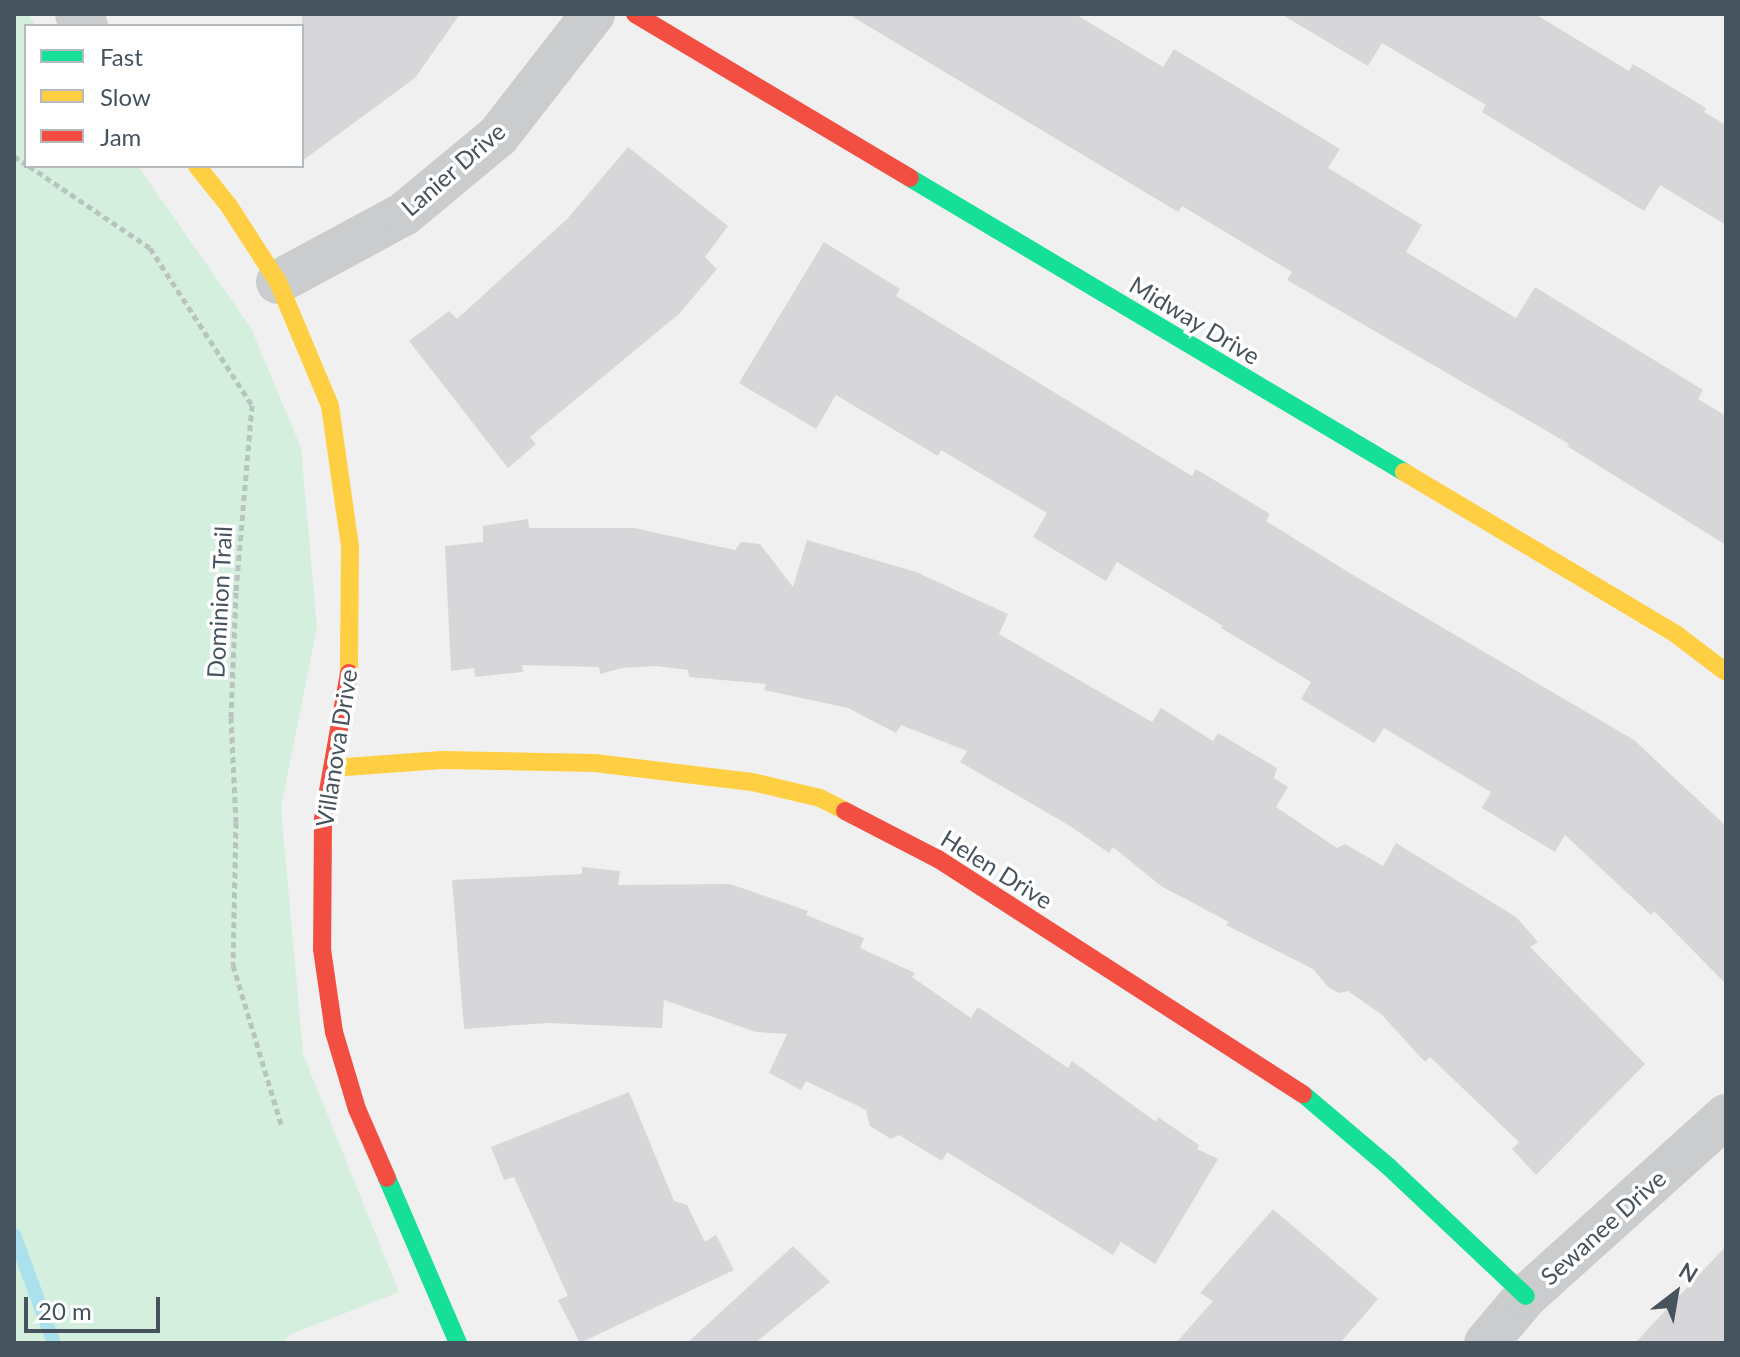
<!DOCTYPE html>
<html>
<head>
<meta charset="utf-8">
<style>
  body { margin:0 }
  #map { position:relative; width:1740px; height:1357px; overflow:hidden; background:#f1f0f0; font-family:Lato,sans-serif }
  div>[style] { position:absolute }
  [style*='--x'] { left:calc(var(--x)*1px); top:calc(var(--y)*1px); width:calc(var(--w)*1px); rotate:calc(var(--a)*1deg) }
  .green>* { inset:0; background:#d5efde }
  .stream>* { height:14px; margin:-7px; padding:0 7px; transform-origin:7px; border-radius:7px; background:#aae1ed }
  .building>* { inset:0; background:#d7d7d9 }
  .path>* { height:5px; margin-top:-2.5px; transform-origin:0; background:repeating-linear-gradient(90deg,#b8c4c0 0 6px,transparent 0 10px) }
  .street>* { height:44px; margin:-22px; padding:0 22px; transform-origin:22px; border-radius:22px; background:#caccce }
  .fast>* { height:18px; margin:-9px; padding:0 9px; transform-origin:9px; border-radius:9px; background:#16e098 }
  .slow>* { height:18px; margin:-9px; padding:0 9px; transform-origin:9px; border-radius:9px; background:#ffcf43 }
  .jam>* { height:18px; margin:-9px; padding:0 9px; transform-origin:9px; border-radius:9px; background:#f24e42 }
  span { translate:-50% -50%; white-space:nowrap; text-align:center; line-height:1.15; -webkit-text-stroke:7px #fff; paint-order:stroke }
  .street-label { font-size:24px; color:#47535d }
  .frame { position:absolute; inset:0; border:16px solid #47535d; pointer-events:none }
  .legend { position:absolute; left:24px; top:24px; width:280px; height:144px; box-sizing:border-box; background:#fff; border:2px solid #b5babe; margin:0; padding:10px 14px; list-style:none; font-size:24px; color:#47535d }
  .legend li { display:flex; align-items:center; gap:16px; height:40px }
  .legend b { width:40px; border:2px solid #b5babe }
  .north { position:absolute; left:1636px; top:1253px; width:80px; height:80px; -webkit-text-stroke:6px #fff; paint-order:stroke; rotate:31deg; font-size:22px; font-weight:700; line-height:32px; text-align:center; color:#47535d }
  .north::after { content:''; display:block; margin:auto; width:28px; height:36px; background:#47535d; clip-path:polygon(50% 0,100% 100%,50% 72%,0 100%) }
  .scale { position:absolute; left:24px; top:1297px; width:136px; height:36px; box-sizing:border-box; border:4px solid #47535d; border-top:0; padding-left:10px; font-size:24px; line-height:28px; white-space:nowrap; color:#47535d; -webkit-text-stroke:6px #fff; paint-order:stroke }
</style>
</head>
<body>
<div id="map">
  <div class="green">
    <i style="clip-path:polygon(14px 14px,27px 14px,37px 26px,26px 26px,26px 166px,138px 166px,251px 328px,301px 448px,317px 627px,281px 807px,303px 1054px,399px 1292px,289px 1335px,283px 1343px,14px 1343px)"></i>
  </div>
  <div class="stream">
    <i style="--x:14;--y:1235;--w:115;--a:69.7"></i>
  </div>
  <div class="building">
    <i style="clip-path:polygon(302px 14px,460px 14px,415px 78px,302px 161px)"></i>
    <i style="clip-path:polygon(848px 14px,1075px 14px,1163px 67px,1174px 49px,1340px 149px,1328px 168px,1422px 225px,1406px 252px,1516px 318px,1535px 287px,1703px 390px,1698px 399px,1726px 416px,1726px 545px,1567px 446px,1569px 444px,1287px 280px,1292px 272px,1182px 206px,1178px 212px)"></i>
    <i style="clip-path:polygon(1281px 14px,1535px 14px,1629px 71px,1633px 64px,1706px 108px,1704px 112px,1726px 125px,1726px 225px,1660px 185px,1644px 211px,1482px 112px,1486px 105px,1382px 43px,1368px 66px)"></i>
    <i style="clip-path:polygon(628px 147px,728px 226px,705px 257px,717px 269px,679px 314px,530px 437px,536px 444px,508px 468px,409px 341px,449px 311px,457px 319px,567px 219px)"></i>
    <i style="clip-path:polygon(824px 242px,900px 289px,896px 296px,1192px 476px,1196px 469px,1270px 514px,1266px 521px,1353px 575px,1634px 740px,1726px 826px,1726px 984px,1654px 911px,1651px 915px,1565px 835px,1555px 852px,1482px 808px,1491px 792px,1384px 728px,1374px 743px,1301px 699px,1311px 682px,1221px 628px,1223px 626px,1117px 562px,1106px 581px,1033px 537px,1047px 513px,941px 450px,938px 456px,836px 395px,816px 429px,739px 383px)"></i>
    <i style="clip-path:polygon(528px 519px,529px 528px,634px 528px,735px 550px,741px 542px,760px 544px,793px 587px,807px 540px,916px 572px,1008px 614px,999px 634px,1152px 722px,1161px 708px,1213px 741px,1218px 733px,1277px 768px,1274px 778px,1288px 787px,1276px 807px,1337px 848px,1345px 844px,1383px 866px,1396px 843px,1516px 917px,1538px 942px,1530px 947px,1645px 1064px,1536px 1175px,1512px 1149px,1519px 1142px,1430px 1057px,1425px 1062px,1381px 1014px,1348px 991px,1339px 993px,1328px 987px,1313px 969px,1226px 925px,1229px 922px,1161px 886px,1113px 847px,1109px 853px,1070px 826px,960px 762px,967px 751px,901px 725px,896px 733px,848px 708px,764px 690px,766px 684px,689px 677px,688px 670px,656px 666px,622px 668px,600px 674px,599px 667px,522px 665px,523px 672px,475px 677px,474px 668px,451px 671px,445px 546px,483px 542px,483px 526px)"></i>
    <i style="clip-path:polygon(582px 867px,620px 871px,618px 885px,730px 884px,808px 911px,806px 915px,864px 938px,860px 948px,915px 973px,912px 977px,971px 1018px,978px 1007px,1068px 1068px,1072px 1061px,1156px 1122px,1158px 1117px,1199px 1145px,1197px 1149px,1218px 1159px,1155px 1264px,1121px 1242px,1113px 1255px,947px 1152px,942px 1161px,899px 1135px,891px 1139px,870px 1126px,866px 1110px,806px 1081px,801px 1090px,769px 1073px,787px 1034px,756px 1032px,664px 1000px,662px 1028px,547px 1023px,464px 1029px,452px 880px,582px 874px)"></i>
    <i style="clip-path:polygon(629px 1092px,674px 1201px,687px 1205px,705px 1242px,716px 1235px,734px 1270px,580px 1343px,558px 1300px,568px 1296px,514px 1177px,504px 1180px,491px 1147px)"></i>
    <i style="clip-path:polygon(1273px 1209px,1378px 1299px,1340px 1343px,1176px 1343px,1213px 1301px,1200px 1293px)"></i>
    <i style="clip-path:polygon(793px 1246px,830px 1282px,755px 1343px,687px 1343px)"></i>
    <i style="clip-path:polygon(1726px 1246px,1726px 1343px,1635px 1343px)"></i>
  </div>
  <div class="path">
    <i style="--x:14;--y:156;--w:14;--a:34"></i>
    <i style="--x:29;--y:166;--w:146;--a:34.1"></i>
    <i style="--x:150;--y:248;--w:187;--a:57"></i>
    <i style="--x:252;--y:405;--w:188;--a:94.9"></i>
    <i style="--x:236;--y:592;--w:125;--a:92.3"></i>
    <i style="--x:231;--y:717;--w:105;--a:87.3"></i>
    <i style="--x:236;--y:822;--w:143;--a:91.2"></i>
    <i style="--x:233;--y:965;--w:169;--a:73.2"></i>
  </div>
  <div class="street">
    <i style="--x:77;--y:14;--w:15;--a:53"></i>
    <i style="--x:278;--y:282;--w:143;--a:-28.4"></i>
    <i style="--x:404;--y:214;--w:122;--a:-39.7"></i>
    <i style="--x:498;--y:136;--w:155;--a:-52.1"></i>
    <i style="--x:1486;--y:1343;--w:62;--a:-49.6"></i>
    <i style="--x:1526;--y:1296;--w:269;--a:-42"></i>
  </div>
  <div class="fast">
    <i style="--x:910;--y:178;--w:575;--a:30.76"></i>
    <i style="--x:1303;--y:1094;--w:113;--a:40.3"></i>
    <i style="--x:1389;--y:1167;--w:188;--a:43.3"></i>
    <i style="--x:387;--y:1178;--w:180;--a:66.7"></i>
  </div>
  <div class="slow">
    <i style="--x:197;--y:166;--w:51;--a:51.3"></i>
    <i style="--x:229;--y:206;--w:90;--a:57.2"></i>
    <i style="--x:278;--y:282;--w:134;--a:67.2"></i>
    <i style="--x:330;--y:406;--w:142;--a:81.9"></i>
    <i style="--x:350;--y:547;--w:126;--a:90.5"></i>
    <i style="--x:1404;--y:472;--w:318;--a:30.8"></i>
    <i style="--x:1677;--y:635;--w:61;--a:37.1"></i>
    <i style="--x:332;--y:768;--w:110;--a:-4.2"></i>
    <i style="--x:442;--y:760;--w:153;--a:1.1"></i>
    <i style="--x:595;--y:763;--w:158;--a:6.9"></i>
    <i style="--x:752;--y:782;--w:70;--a:13.2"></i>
    <i style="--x:820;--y:798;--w:28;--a:27"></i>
  </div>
  <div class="jam">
    <i style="--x:635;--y:14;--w:320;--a:30.8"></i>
    <i style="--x:349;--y:673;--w:148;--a:100.1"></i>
    <i style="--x:323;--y:819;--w:130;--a:90.4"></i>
    <i style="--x:322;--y:949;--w:84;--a:81.8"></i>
    <i style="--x:334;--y:1032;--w:80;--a:73.4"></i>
    <i style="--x:357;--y:1109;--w:75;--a:66.5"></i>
    <i style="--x:845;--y:811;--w:105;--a:27.3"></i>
    <i style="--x:938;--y:859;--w:434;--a:32.8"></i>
  </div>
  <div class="street-label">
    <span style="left:453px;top:169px;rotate:-41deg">Lanier Drive</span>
    <span style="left:1195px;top:320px;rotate:31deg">Midway Drive</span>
    <span style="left:219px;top:602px;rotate:-87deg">Dominion Trail</span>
    <span style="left:336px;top:748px;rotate:-81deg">Villanova Drive</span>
    <span style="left:997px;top:869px;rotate:32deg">Helen Drive</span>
    <span style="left:1603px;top:1227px;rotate:-42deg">Sewanee Drive</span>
  </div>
  <div class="frame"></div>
  <ul class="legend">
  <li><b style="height:10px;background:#16e098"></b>Fast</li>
  <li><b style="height:10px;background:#ffcf43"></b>Slow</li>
  <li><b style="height:10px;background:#f24e42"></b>Jam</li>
  </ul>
  <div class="north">N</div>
  <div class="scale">20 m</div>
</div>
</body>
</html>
